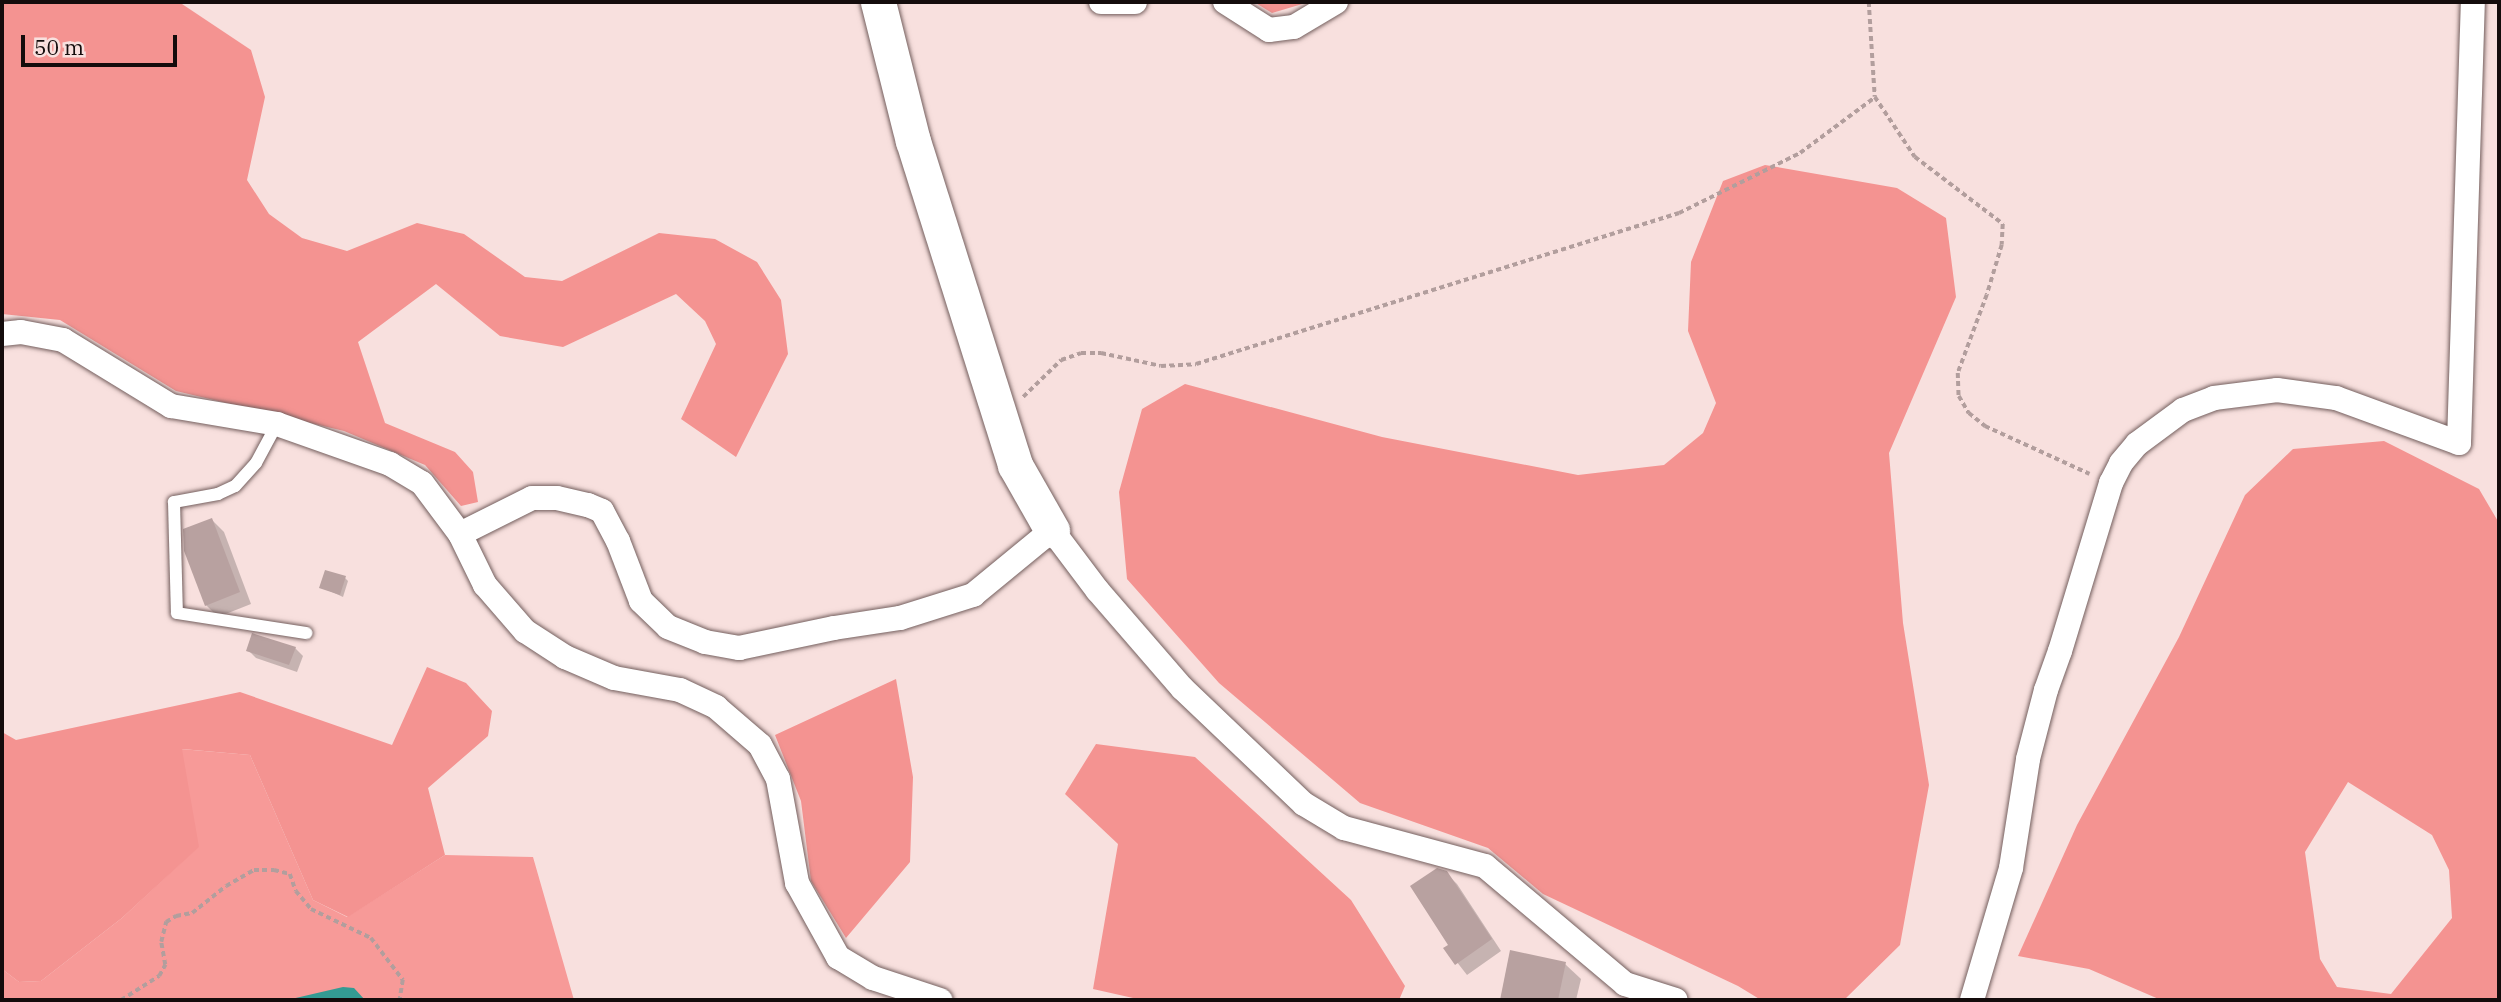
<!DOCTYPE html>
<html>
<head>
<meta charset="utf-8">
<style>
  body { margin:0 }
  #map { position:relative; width:2501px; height:1002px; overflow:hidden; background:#f8e0de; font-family:"IBM Plex Serif",serif }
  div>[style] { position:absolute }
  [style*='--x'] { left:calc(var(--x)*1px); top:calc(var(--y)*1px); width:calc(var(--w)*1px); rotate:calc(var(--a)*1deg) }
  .green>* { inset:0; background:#f79a98 }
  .forest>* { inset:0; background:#f49391 }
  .water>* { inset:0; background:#339b93 }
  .shadow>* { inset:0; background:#0003 }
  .building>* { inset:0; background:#b8a1a0 }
  .path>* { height:3.5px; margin-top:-1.75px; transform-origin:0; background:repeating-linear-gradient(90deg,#b29e9d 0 5px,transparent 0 8.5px) }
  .roads { filter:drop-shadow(0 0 2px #745f5e) drop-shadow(0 0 2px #745f5e) }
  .lane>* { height:12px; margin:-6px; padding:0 6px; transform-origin:6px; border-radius:6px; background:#fff }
  .street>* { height:24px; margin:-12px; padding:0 12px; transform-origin:12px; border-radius:12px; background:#fff }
  .secondary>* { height:35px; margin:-17.5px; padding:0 17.5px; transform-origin:17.5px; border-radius:17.5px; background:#fff }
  span { translate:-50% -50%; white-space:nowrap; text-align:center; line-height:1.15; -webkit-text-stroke:6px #f8e0de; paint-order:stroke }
  .frame { position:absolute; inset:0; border:4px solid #140c0c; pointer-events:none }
  .scale { position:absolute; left:21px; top:35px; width:156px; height:32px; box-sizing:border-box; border:4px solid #140c0c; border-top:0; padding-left:9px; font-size:21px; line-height:24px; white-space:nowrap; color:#140c0c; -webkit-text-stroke:5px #f8e0de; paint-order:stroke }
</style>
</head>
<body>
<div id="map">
  <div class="green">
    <i style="clip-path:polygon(181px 749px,250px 755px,313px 900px,347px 917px,445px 855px,533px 857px,574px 1000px,2px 1000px,2px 969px,19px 982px,41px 981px,122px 918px,198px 847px)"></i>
  </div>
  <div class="forest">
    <i style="clip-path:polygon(2px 2px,179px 2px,251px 50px,265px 97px,247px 180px,269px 214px,302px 238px,347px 251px,417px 223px,464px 234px,525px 277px,562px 281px,659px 233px,715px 239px,757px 262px,781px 300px,788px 354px,736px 457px,681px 419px,716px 344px,705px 321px,676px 294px,563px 347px,500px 336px,436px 284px,358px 342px,385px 423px,455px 452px,473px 472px,478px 502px,461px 506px,425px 465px,344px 431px,176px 391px,60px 320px,2px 314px,2px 198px,4px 189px,2px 187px)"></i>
    <i style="clip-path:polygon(1254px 2px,1309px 2px,1272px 13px)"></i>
    <i style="clip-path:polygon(1765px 165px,1897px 188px,1946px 218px,1956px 297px,1889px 453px,1903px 623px,1929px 785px,1900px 945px,1844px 1000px,1761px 1000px,1738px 986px,1543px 894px,1488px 848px,1360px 803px,1219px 683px,1127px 579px,1119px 492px,1142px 409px,1185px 384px,1382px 437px,1578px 475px,1664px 465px,1703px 433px,1716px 403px,1688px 331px,1691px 262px,1723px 181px)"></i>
    <i style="clip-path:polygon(evenodd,2384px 441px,2479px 489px,2499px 523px,2499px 1000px,2161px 1000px,2089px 969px,2018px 956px,2077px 825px,2179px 637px,2245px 495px,2293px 449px,2384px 441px,2348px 782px,2432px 835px,2449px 870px,2452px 918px,2391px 994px,2337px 987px,2320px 959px,2305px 852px,2348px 782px)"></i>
    <i style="clip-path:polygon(427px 667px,466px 683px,492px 711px,488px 736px,428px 788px,445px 855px,348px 917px,313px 900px,250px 755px,182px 749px,199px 847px,122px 918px,41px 981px,19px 982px,2px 969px,2px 732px,16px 740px,240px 692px,392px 745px)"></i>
    <i style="clip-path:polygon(896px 679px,913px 777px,910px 862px,846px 938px,811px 881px,801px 801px,775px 735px)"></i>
    <i style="clip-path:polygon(1096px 744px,1195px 757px,1351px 900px,1405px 986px,1399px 1000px,1142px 1000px,1093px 989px,1118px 844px,1065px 794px)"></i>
  </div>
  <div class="water">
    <i style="clip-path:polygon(343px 987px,354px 988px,365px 1000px,287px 1000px)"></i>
  </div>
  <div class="shadow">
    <i style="clip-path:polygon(212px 520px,224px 532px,251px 604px,218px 617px,206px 605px)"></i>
    <i style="clip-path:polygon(345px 578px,348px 581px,343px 597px,321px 587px)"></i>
    <i style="clip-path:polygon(295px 648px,303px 656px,297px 672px,256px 658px,248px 650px)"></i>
    <i style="clip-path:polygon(1446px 873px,1457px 884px,1501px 951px,1467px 975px,1446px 948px,1450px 945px)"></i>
    <i style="clip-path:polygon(1512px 952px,1565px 964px,1581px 979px,1576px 1000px,1502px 1000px)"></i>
  </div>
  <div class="building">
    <i style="clip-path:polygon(212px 518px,240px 592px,205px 606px,184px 551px,183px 529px)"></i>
    <i style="clip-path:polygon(325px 570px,346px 576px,340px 595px,319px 588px)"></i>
    <i style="clip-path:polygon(252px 633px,296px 647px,289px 665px,246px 651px)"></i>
    <i style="clip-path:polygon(1437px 868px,1447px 871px,1492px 939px,1455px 965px,1443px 948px,1448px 945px,1410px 886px)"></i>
    <i style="clip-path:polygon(1510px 950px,1566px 962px,1558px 1000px,1500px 1000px)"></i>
  </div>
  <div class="path">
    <i style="--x:1869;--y:2;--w:95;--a:86.4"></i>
    <i style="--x:1875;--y:97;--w:72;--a:56.3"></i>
    <i style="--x:1915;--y:157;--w:111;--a:37.3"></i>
    <i style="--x:2003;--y:224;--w:21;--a:93"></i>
    <i style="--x:2002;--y:245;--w:52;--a:106.7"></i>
    <i style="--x:1987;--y:295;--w:83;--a:110.4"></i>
    <i style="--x:1958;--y:373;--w:23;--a:88"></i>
    <i style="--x:1959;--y:396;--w:20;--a:60"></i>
    <i style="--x:1969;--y:413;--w:21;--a:39"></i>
    <i style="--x:1985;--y:426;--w:115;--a:24.6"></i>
    <i style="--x:1023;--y:397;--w:53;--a:-44.2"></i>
    <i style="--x:1061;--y:360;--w:21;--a:-19"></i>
    <i style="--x:1081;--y:353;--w:20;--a:0"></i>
    <i style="--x:1101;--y:353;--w:61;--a:12.2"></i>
    <i style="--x:1161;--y:366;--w:35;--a:-3"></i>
    <i style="--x:1196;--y:364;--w:506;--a:-17.36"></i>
    <i style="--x:1679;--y:213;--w:135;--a:-26.4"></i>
    <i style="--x:1800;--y:153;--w:94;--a:-36.7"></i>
    <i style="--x:121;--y:1000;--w:45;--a:-32.3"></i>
    <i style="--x:159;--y:976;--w:13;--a:-61"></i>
    <i style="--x:165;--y:965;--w:23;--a:-100"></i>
    <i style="--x:161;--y:942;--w:21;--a:-76"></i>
    <i style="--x:166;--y:922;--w:12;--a:-31"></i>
    <i style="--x:176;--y:916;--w:16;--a:-11"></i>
    <i style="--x:192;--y:913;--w:43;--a:-38.5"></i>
    <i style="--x:226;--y:886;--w:32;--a:-30"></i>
    <i style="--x:254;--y:870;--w:20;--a:0"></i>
    <i style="--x:274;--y:870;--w:16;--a:14"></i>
    <i style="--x:290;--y:874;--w:18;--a:71"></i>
    <i style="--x:296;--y:891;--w:23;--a:50"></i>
    <i style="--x:311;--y:909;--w:67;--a:25.8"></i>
    <i style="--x:371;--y:938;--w:53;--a:52.7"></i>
    <i style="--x:403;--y:980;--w:20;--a:99"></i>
  </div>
  <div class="roads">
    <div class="lane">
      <i style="--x:277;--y:424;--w:44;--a:118.3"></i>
      <i style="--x:256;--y:463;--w:31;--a:132"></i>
      <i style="--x:235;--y:486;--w:19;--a:155"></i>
      <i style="--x:218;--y:494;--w:45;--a:169.7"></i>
      <i style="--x:174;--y:502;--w:111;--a:88.5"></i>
      <i style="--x:177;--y:613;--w:131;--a:8.8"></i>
    </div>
    <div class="street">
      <i style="--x:1101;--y:2;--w:34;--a:0"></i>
      <i style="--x:1225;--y:2;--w:52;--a:32.5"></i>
      <i style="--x:1269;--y:30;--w:25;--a:-7"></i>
      <i style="--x:1294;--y:27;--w:49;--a:-30.8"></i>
      <i style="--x:2;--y:334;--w:19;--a:-6"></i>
      <i style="--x:21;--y:332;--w:43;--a:10.8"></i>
      <i style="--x:63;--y:340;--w:127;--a:31.4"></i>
      <i style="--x:171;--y:406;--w:108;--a:9.6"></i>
      <i style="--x:277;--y:424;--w:120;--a:19.5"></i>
      <i style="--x:390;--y:464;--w:37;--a:31"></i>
      <i style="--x:422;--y:483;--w:64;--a:53.3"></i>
      <i style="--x:460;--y:534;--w:57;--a:63.9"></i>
      <i style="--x:485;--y:585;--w:61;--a:49"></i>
      <i style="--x:525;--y:631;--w:48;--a:33"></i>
      <i style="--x:565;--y:657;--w:53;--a:23.2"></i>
      <i style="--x:614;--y:678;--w:67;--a:10.3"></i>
      <i style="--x:680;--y:690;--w:40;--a:25"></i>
      <i style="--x:716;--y:707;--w:58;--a:40.8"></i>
      <i style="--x:760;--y:745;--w:38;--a:62"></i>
      <i style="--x:778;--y:779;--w:106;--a:79.6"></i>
      <i style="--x:797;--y:883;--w:85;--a:61"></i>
      <i style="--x:838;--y:957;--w:41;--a:31"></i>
      <i style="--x:873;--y:978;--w:71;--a:18.2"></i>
      <i style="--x:460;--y:534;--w:80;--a:-26.6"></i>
      <i style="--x:532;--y:498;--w:25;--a:0"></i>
      <i style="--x:557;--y:498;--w:32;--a:13"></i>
      <i style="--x:588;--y:505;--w:15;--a:23"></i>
      <i style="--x:602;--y:511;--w:34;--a:62"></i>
      <i style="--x:618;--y:541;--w:64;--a:69"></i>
      <i style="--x:641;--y:601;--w:37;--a:44"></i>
      <i style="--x:668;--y:627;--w:40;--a:22"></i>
      <i style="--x:705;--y:642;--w:35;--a:10"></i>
      <i style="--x:739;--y:648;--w:97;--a:-11.9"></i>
      <i style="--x:834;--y:628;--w:67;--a:-8.6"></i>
      <i style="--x:900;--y:618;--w:77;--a:-17.5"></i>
      <i style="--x:973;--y:595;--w:102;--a:-39.4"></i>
      <i style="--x:1052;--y:530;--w:76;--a:53"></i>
      <i style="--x:1098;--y:591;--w:128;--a:49.1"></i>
      <i style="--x:1182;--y:688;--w:168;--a:43.6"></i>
      <i style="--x:1304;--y:804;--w:47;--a:31"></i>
      <i style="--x:1344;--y:828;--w:146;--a:15.1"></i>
      <i style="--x:1485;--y:866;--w:183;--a:40.1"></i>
      <i style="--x:1625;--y:984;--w:53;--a:17.4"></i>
      <i style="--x:1972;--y:1000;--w:138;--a:-73.5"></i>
      <i style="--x:2011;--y:868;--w:110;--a:-81.1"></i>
      <i style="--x:2028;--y:759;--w:71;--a:-75.4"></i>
      <i style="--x:2046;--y:690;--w:41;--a:-70.3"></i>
      <i style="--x:2060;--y:651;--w:176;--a:-73.1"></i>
      <i style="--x:2111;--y:483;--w:22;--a:-63"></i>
      <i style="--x:2121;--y:463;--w:25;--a:-50"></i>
      <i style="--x:2137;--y:444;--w:57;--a:-36.5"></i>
      <i style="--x:2183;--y:410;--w:33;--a:-21"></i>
      <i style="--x:2214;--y:398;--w:64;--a:-7.2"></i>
      <i style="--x:2277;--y:390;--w:60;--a:7.7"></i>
      <i style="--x:2336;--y:398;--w:131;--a:20.1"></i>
      <i style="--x:2459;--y:443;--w:441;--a:-88.2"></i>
    </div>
    <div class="secondary">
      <i style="--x:878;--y:2;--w:143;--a:75.9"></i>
      <i style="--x:913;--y:141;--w:340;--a:72.5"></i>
      <i style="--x:1015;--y:465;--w:75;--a:60.4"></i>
    </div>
  </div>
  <div class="frame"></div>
  <div class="scale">50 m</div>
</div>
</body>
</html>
